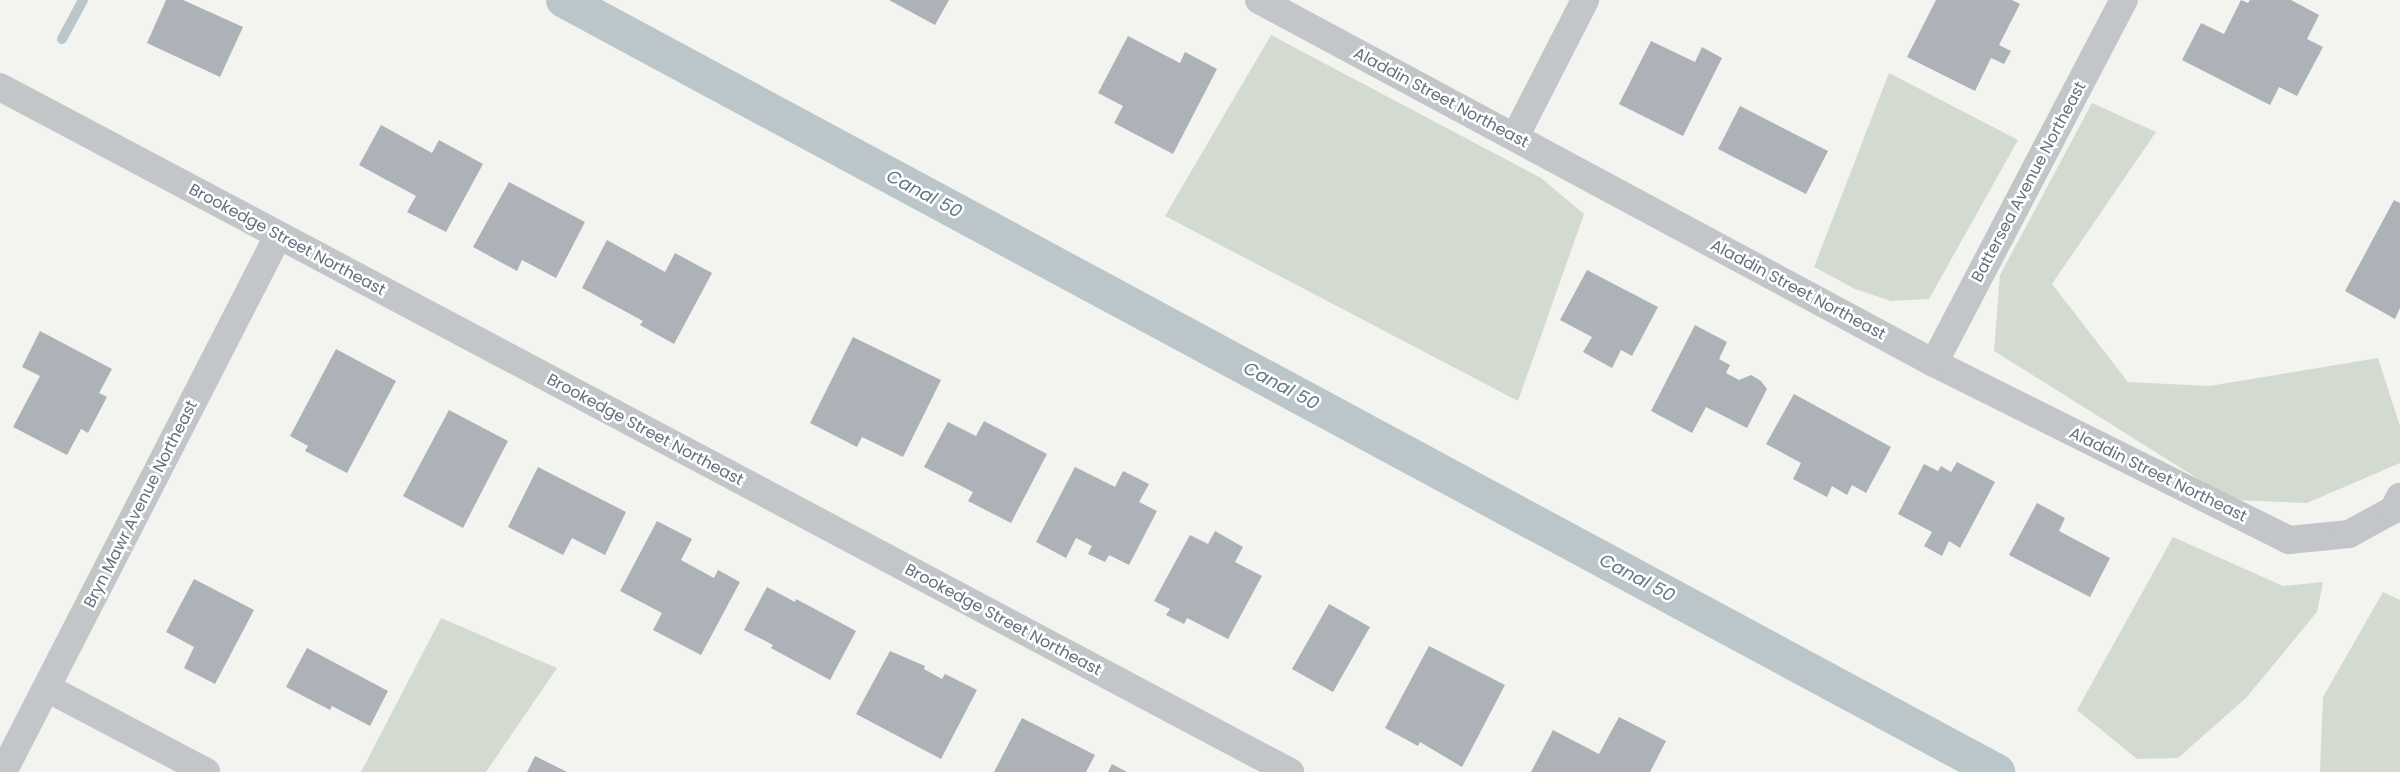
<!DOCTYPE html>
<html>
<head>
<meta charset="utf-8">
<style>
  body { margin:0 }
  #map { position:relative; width:2400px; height:772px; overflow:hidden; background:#f3f4ef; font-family:Poppins,sans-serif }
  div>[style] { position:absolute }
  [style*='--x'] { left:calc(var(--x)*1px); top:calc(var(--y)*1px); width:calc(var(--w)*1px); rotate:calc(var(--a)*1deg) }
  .green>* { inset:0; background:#d3dbd0 }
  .stream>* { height:10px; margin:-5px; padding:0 5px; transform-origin:5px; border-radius:5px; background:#bbc6cb }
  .canal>* { height:36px; margin:-18px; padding:0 18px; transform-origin:18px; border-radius:18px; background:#bbc6cb }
  .building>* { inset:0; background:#acb2b8 }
  .minor>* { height:28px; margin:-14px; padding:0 14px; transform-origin:14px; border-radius:14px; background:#c3c6c9 }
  span { translate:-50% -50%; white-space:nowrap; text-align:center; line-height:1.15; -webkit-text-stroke:5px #fff; paint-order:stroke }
  .street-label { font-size:16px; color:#627181 }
  .water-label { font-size:18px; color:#627a86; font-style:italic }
</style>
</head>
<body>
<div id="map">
  <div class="green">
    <i style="clip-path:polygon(1271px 35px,1541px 178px,1584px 214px,1518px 401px,1165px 216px)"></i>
    <i style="clip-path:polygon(1889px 73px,2018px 140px,1929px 299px,1891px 301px,1855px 289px,1814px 267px)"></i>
    <i style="clip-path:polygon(2092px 103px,2156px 132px,2052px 284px,2128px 382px,2209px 386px,2378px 358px,2400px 426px,2400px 463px,2307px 503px,2232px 500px,1994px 351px,2000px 275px)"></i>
    <i style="clip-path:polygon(2173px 537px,2283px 586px,2323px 582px,2317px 612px,2246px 698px,2178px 758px,2137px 759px,2077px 710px)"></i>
    <i style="clip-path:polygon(2383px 592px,2400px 600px,2400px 772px,2320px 772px,2323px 697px)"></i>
    <i style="clip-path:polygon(441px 618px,557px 668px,486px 772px,361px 772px)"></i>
  </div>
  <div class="stream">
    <i style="--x:62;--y:39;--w:44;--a:-61.7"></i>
  </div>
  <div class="canal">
    <i style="--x:564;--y:0;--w:1628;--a:28.31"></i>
  </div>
  <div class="building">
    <i style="clip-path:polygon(166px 0,183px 0,243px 27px,220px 77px,147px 43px)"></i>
    <i style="clip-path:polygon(889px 0,949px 0,935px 25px)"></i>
    <i style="clip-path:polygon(1936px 0,2012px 0,2020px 4px,1999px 45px,2011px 51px,2004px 64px,1991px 58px,1975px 91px,1907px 57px)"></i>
    <i style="clip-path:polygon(2241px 0,2248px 3px,2250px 0,2291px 0,2319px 15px,2307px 39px,2323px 47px,2297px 96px,2279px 87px,2270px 105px,2182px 60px,2201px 23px,2224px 34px)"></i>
    <i style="clip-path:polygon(1128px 36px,1180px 63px,1185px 52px,1217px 69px,1173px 154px,1114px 123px,1123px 106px,1098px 93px)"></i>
    <i style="clip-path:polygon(1651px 41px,1695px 62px,1702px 47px,1722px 58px,1683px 136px,1619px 104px)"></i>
    <i style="clip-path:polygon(1740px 106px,1828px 151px,1806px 194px,1718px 149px)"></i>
    <i style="clip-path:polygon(381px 125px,432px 153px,439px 140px,483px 164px,446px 232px,407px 212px,416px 196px,359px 165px)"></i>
    <i style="clip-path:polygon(509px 182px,585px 222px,556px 278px,522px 260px,517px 271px,473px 247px)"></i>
    <i style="clip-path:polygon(2394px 200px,2400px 203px,2400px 308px,2395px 319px,2345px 291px)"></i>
    <i style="clip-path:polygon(607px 240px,665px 272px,675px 253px,712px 273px,674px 344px,640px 325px,643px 321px,582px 288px)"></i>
    <i style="clip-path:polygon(1587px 270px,1658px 307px,1632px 356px,1621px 350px,1612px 368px,1583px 352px,1592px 337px,1560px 320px)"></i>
    <i style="clip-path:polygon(1695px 325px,1727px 342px,1719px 359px,1730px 365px,1726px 373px,1739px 380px,1751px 375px,1761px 381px,1767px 389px,1747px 428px,1706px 407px,1692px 433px,1651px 411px)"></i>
    <i style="clip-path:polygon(40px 331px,112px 369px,99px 393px,107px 397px,88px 433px,81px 429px,67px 455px,13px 427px,40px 376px,22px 367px)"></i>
    <i style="clip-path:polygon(853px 337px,941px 380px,903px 457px,862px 437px,857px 447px,810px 423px)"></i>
    <i style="clip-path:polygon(336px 349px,396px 381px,347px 473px,305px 451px,308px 446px,290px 436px)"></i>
    <i style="clip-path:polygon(1794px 394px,1891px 447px,1866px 493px,1852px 485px,1847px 495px,1832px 486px,1827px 497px,1793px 479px,1801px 463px,1766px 444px)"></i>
    <i style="clip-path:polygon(449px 410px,508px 441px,463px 528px,403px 496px)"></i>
    <i style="clip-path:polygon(984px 421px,1047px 454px,1011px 523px,968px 501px,973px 492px,924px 467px,948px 422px,976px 436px)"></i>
    <i style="clip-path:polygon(1957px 462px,1995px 482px,1960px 548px,1949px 541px,1942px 556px,1924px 546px,1932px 532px,1898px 514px,1924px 464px,1938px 471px,1941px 466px,1951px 472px)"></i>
    <i style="clip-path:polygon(538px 467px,626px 512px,605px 555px,572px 538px,563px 555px,508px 527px)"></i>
    <i style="clip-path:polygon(1075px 467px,1115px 487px,1123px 471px,1149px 484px,1139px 502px,1157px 511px,1129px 565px,1109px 555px,1105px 562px,1088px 554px,1092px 546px,1076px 538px,1066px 558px,1036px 542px)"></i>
    <i style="clip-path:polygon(2037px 503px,2065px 518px,2059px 531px,2110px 558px,2090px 597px,2009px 555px)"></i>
    <i style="clip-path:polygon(657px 521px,692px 539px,681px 560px,714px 578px,718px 570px,740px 582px,701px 655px,653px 630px,662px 613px,620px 591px)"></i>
    <i style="clip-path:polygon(1215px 531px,1243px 547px,1235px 562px,1262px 576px,1228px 639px,1187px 618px,1184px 624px,1166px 615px,1170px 609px,1154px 601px,1190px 535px,1208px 544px)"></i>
    <i style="clip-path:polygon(194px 579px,254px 610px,215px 684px,184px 668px,194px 647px,166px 632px)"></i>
    <i style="clip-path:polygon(767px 587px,795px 602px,796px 599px,856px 631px,830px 680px,771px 648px,773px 645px,744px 630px)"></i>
    <i style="clip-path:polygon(1329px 604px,1370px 627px,1333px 692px,1292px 669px)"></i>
    <i style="clip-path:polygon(1429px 646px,1505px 685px,1462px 767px,1420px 742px,1418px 746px,1385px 728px)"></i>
    <i style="clip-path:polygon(307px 648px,388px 691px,370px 726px,332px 706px,330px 710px,286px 687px)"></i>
    <i style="clip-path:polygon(890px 651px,925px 666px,924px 669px,942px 679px,945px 674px,977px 690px,941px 759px,856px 714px)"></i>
    <i style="clip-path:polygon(1619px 717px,1666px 741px,1650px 772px,1531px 772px,1553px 730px,1599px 754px)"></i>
    <i style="clip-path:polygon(1022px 718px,1095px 755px,1086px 772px,994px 772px)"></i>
    <i style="clip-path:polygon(535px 756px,567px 772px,527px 772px)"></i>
    <i style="clip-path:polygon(1112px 764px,1127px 772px,1108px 772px)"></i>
  </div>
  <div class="minor">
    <i style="--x:1259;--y:0;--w:766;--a:28.27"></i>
    <i style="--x:1934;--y:363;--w:397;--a:26.5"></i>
    <i style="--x:2289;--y:540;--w:60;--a:-5.7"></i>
    <i style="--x:2349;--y:534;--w:50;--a:-28.6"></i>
    <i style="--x:2393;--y:510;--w:15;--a:-62"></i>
    <i style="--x:0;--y:87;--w:1461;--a:27.97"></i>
    <i style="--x:1515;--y:137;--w:154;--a:-62.9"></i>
    <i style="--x:1934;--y:363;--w:410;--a:-62.4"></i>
    <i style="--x:47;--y:688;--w:180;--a:27.8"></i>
    <i style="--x:3;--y:772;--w:602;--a:-62.84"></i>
  </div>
  <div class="street-label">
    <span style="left:1441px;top:98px;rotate:28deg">Aladdin Street Northeast</span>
    <span style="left:2029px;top:182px;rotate:-62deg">Battersea Avenue Northeast</span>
    <span style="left:287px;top:240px;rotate:28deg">Brookedge Street Northeast</span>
    <span style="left:1798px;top:290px;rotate:28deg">Aladdin Street Northeast</span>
    <span style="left:645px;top:430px;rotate:28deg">Brookedge Street Northeast</span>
    <span style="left:2158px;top:475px;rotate:26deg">Aladdin Street Northeast</span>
    <span style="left:141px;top:504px;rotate:-63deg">Bryn Mawr Avenue Northeast</span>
    <span style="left:1003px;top:620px;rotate:28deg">Brookedge Street Northeast</span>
  </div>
  <div class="water-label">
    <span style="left:924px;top:194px;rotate:28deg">Canal 50</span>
    <span style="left:1281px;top:386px;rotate:28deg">Canal 50</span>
    <span style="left:1637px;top:578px;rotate:28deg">Canal 50</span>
  </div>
</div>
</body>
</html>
